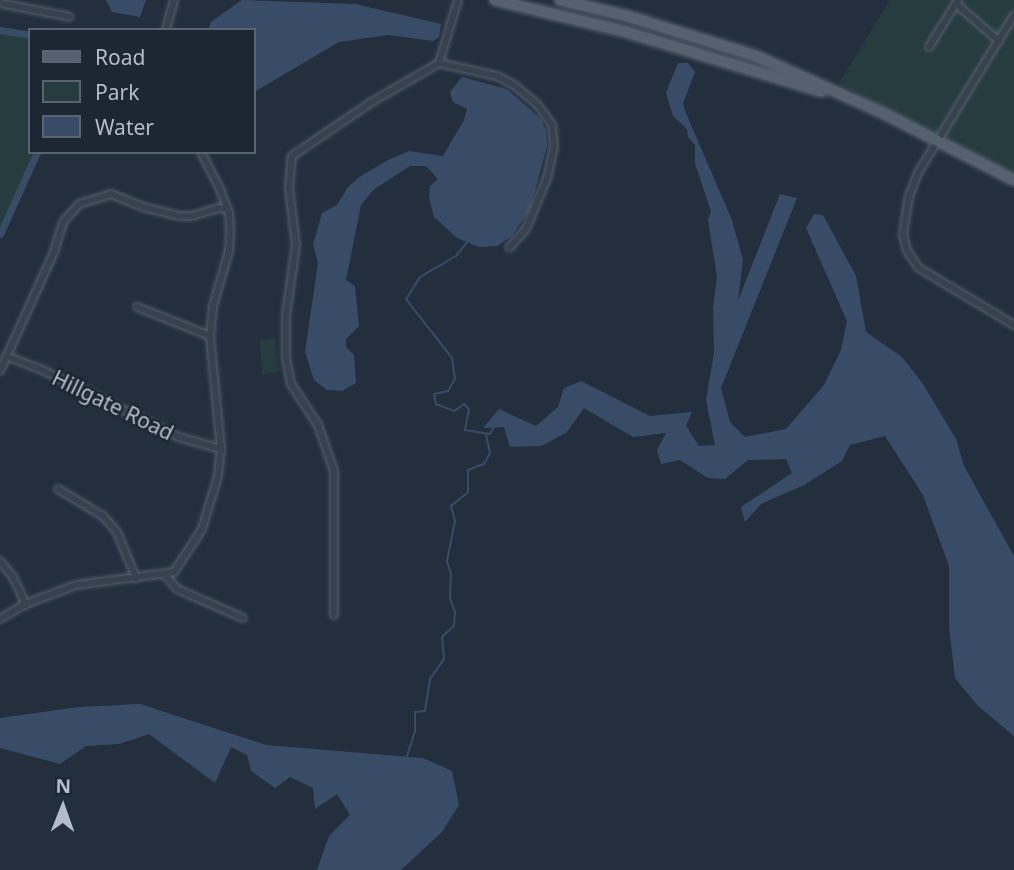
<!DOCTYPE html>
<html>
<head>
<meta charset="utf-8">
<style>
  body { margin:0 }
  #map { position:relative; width:1014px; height:870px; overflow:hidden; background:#242f3e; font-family:"Noto Sans",sans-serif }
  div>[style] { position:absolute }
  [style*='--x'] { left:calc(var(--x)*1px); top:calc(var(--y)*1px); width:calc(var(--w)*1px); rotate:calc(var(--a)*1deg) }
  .green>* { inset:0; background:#263c3f }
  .water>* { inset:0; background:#394c67 }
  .stream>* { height:2px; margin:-1px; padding:0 1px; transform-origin:1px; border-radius:1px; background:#394c67 }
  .canal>* { height:7px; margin:-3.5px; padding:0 3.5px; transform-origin:3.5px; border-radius:3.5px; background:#394c67 }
  .roads { filter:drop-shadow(0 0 2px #565f6c) drop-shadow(0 0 2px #565f6c) }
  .street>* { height:6px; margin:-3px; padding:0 3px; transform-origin:3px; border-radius:3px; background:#38414e }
  .primary>* { height:10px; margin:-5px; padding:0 5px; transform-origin:5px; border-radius:5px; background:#56606e }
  span { translate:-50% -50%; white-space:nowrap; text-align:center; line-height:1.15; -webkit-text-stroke:5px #1d2633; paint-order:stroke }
  .street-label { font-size:21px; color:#b4bcc9 }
  .legend { position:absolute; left:28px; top:28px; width:228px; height:126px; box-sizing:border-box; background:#1d2633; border:2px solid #59626f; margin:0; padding:9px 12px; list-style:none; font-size:21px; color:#b4bcc9 }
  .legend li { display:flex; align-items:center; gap:14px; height:35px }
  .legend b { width:35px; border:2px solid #59626f }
  .north { position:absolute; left:28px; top:772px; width:70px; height:70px; -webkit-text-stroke:5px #1d2633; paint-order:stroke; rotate:1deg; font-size:19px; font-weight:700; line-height:28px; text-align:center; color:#b4bcc9 }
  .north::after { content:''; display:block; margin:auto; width:24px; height:32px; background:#b4bcc9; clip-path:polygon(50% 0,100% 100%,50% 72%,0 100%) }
</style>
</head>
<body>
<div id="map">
  <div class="green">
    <i style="clip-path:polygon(890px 0,1014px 0,1014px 177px,894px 116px,839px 83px)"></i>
    <i style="clip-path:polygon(0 33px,30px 38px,30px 152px,40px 152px,0 240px)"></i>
    <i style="clip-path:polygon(275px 338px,279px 372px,262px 375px,260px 340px)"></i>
  </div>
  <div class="water">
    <i style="clip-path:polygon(106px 0,146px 0,140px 17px,112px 12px)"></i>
    <i style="clip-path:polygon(242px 0,355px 4px,441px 24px,439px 37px,433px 41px,388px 35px,339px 42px,254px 92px,254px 30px,208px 30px,211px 22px)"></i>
    <i style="clip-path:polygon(678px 63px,688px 63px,695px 72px,683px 103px,685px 111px,732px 220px,743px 260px,738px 301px,780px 194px,797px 198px,721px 388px,730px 422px,745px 437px,786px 429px,824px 385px,841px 350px,847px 321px,806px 228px,814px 214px,823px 215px,856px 276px,866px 332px,902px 357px,923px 384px,956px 439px,964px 466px,1014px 556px,1014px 736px,977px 705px,955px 678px,949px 627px,949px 566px,923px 495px,885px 436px,850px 445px,842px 461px,804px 485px,761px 504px,745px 522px,741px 507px,792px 473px,786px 459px,748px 460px,725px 479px,708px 478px,680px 460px,661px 464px,657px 450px,666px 433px,633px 437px,584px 408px,566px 433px,541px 446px,510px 447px,504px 427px,483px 428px,499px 409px,536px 426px,558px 407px,564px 388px,581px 381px,650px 416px,692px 412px,686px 426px,699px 446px,715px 445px,706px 400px,714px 353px,713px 308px,717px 277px,708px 220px,711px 211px,695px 164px,695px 145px,688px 137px,687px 129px,673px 116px,666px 93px)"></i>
    <i style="clip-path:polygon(462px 77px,507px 89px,541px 119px,546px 130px,547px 146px,530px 209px,512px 236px,497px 246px,479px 247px,457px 238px,434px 217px,429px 197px,430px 186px,438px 179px,426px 166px,410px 166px,373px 190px,361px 205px,346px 280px,355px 286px,359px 326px,346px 339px,346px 347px,354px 355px,356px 383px,342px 391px,327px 390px,314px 380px,305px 352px,318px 263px,313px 245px,322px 213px,337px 205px,348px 187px,361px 176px,388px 160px,409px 151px,443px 156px,464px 120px,467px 109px,453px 102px,450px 92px)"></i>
    <i style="clip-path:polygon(140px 704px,266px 745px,423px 758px,452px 771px,459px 805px,442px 832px,401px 870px,317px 870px,329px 836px,350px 815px,337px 794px,315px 809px,313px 788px,290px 777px,275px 788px,251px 771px,247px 755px,231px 747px,215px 783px,149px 734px,119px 744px,86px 746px,60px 764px,0 748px,0 718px,79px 707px)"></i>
  </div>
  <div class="stream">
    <i style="--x:467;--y:242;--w:18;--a:128"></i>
    <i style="--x:456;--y:256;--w:42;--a:149.7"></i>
    <i style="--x:420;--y:277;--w:26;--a:122"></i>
    <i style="--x:406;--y:299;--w:75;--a:52.1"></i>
    <i style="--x:452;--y:358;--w:21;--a:82"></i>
    <i style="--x:455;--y:379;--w:14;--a:120"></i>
    <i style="--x:448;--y:391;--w:14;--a:168"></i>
    <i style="--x:434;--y:394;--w:10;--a:79"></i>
    <i style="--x:436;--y:404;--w:19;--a:21"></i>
    <i style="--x:454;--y:411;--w:12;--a:-35"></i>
    <i style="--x:464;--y:404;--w:7;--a:45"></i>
    <i style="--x:469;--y:409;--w:21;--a:101"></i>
    <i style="--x:465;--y:430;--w:25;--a:9"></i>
    <i style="--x:490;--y:434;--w:8;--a:-60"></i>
    <i style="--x:407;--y:756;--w:26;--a:-72"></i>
    <i style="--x:415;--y:731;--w:19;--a:-90"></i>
    <i style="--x:415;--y:712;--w:10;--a:-6"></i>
    <i style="--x:425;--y:711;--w:32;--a:-81"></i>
    <i style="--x:430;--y:679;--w:24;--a:-55"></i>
    <i style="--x:444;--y:659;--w:22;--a:-95"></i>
    <i style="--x:442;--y:637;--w:16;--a:-43"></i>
    <i style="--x:454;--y:626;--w:14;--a:-86"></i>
    <i style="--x:455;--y:612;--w:15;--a:-110"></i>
    <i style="--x:450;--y:598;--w:24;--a:-88"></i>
    <i style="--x:451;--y:574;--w:14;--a:-107"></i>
    <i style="--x:447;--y:561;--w:41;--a:-78.7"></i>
    <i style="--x:455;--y:521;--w:16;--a:-105"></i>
    <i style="--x:451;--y:506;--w:22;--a:-39"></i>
    <i style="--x:468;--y:492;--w:22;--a:-90"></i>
    <i style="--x:468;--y:470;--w:17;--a:-21"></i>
    <i style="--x:484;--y:464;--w:13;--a:-61"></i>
    <i style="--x:490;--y:453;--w:19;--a:-102"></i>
  </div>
  <div class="canal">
    <i style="--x:0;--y:30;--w:30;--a:9"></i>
    <i style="--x:0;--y:234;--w:90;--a:-65.7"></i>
  </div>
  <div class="roads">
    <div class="street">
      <i style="--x:0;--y:3;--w:71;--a:11.3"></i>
      <i style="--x:956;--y:4;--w:57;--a:40.7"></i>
      <i style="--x:1014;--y:15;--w:185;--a:121.3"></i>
      <i style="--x:918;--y:173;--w:25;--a:111"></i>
      <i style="--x:909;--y:196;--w:38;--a:99"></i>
      <i style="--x:903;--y:234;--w:17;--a:77"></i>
      <i style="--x:907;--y:251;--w:21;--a:55"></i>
      <i style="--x:919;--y:268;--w:111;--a:31"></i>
      <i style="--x:166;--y:30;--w:31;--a:-75"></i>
      <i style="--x:929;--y:47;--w:55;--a:-58.3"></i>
      <i style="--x:439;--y:63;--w:59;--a:12.6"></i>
      <i style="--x:497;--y:76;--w:19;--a:28"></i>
      <i style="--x:514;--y:85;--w:30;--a:40"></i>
      <i style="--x:537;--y:104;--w:26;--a:54"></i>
      <i style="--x:552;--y:125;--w:21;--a:85"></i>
      <i style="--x:554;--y:146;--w:33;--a:102"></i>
      <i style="--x:547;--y:178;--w:55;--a:112.4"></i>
      <i style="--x:526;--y:229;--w:25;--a:132"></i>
      <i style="--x:137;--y:307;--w:79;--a:21.7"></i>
      <i style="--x:6;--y:356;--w:34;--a:21"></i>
      <i style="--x:38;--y:368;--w:157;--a:26.1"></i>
      <i style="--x:179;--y:437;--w:44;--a:15.9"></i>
      <i style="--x:0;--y:371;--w:131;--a:-65.6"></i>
      <i style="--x:54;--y:252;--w:31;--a:-73"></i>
      <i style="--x:63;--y:222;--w:24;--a:-48"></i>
      <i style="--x:79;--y:204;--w:34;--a:-17"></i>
      <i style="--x:111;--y:194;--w:35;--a:22"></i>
      <i style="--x:143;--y:207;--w:37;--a:14"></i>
      <i style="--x:179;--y:216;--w:13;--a:0"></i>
      <i style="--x:192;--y:216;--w:28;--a:-17"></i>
      <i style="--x:219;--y:208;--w:8;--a:7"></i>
      <i style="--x:58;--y:489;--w:52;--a:31"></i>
      <i style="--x:103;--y:516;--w:21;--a:49"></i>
      <i style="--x:117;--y:532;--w:50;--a:67.6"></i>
      <i style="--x:0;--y:561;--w:21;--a:51"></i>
      <i style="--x:13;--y:577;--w:31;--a:65"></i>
      <i style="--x:165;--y:575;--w:18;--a:49"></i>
      <i style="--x:177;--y:589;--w:72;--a:23.7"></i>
      <i style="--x:334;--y:615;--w:144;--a:-90"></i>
      <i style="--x:334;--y:471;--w:49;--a:-109.2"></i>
      <i style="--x:318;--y:425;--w:49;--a:-123.4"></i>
      <i style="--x:291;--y:384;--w:26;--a:-101"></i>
      <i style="--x:286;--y:358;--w:43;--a:-90"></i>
      <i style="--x:286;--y:315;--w:71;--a:-81.9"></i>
      <i style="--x:296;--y:245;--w:57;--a:-97"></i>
      <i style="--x:289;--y:188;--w:32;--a:-85"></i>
      <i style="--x:292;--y:156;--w:94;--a:-34.2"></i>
      <i style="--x:370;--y:103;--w:80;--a:-30.1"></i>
      <i style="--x:439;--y:63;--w:66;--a:-73.2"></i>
      <i style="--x:0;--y:619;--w:27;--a:-31"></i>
      <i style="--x:23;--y:605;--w:57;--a:-20.7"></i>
      <i style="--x:76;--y:585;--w:99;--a:-7.6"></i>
      <i style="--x:174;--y:572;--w:51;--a:-56.9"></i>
      <i style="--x:202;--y:529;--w:55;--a:-73.2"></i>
      <i style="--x:218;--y:476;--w:27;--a:-84"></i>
      <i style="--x:221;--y:449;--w:114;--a:-95.6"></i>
      <i style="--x:210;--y:336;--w:30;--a:-84"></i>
      <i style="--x:213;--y:306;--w:57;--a:-73.8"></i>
      <i style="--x:229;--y:251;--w:21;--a:-87"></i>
      <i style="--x:230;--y:230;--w:17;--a:-93"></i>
      <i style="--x:229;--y:213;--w:26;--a:-111"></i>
      <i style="--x:220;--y:189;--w:42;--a:-117.2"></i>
    </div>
    <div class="primary">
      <i style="--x:495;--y:0;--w:132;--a:13.6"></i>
      <i style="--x:623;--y:31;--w:207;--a:16.9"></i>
      <i style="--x:560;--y:0;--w:69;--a:13.4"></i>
      <i style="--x:627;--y:16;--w:135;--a:17.2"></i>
      <i style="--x:756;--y:56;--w:139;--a:24.2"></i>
      <i style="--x:883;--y:113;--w:147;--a:27.1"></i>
    </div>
  </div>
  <div class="street-label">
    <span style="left:113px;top:405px;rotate:26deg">Hillgate Road</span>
  </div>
  <ul class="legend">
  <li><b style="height:9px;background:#56606e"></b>Road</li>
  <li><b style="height:19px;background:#263c3f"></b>Park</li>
  <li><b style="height:19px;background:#394c67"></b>Water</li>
  </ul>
  <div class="north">N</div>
</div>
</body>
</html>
